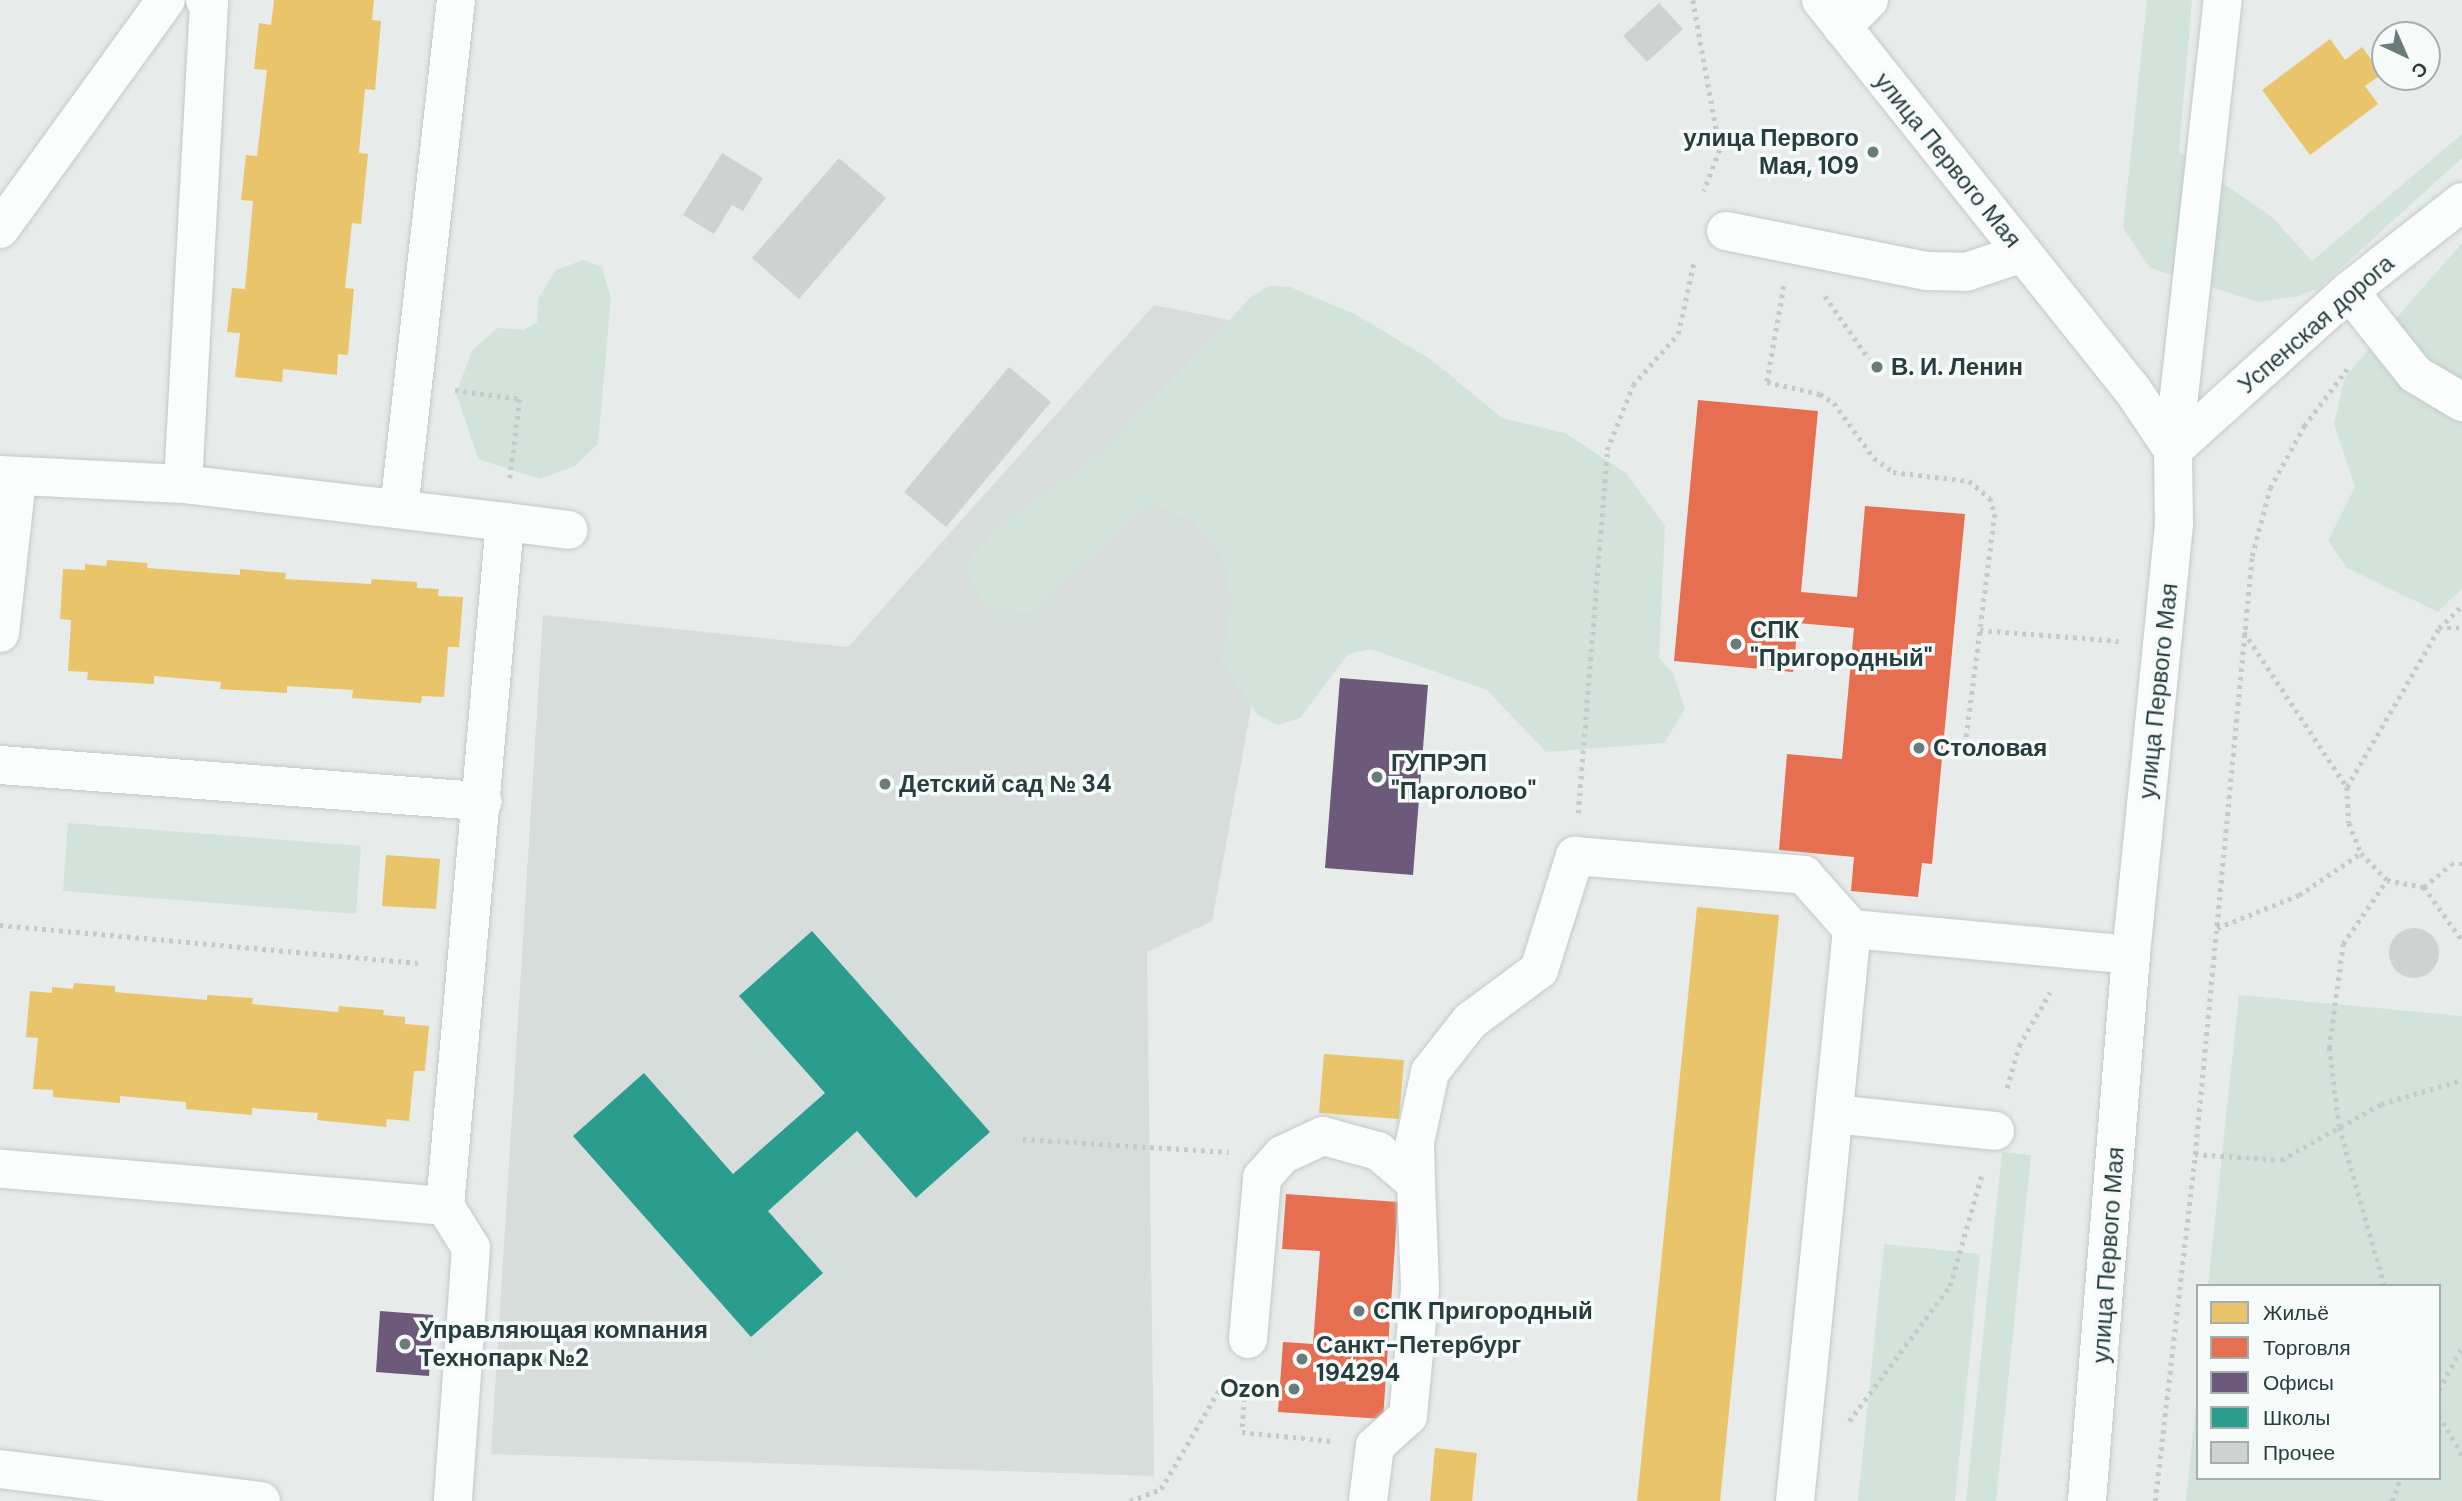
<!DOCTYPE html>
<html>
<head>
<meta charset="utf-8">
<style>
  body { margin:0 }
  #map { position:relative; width:2462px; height:1501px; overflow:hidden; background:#e7eceb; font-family:"DM Sans",sans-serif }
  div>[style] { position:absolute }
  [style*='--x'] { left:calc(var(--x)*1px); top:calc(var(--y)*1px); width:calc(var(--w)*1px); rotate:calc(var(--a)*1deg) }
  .built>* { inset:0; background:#d6dddb }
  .green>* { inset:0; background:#d2e3dc }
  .homes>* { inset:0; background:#e9c46a }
  .shops>* { inset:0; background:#e76f51 }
  .offices>* { inset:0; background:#6d597a }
  .schools>* { inset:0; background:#2a9d8f }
  .building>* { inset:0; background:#ced3d2 }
  .round { border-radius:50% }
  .path>* { height:4.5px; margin-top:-2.25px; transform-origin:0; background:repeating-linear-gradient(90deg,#c3cbcb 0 3.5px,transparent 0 8.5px) }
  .roads { filter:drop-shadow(0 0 2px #c4c9c8) drop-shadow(0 0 2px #c4c9c8) }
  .minor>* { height:38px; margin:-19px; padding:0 19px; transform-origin:19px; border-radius:19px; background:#fbfcfc }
  .dots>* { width:19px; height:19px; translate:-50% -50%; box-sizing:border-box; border:4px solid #f6faf9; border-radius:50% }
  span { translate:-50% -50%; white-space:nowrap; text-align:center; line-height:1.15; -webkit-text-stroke:7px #f6faf9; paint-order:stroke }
  .poi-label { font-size:24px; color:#263e3e; font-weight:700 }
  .right { translate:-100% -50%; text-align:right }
  .left { translate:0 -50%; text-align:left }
  .street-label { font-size:24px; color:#263e3e }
  .legend { position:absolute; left:2196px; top:1284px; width:245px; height:196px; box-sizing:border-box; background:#f6faf9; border:2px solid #a3afae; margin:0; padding:9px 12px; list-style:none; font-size:21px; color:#263e3e }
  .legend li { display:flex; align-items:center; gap:14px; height:35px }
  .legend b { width:35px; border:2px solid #a3afae }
  .north { position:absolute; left:2371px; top:21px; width:70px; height:70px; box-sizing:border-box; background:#f6faf9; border:2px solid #a3afae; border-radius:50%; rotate:136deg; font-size:19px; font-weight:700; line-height:28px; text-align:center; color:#263e3e }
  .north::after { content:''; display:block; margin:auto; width:24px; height:32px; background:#6a7b7b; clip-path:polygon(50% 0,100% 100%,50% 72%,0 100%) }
</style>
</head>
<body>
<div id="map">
  <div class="built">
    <i style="clip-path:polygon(1154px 305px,1319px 338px,1212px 921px,1147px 952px,1154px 1476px,491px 1454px,543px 615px,848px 647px)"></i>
  </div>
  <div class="green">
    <i style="clip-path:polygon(2147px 0,2192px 0,2179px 152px,2273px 218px,2312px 261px,2462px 134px,2462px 158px,2320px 287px,2300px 296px,2258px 302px,2150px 268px,2123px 228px)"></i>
    <i style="clip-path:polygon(2462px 243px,2462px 588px,2438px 612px,2347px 568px,2328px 541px,2355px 487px,2334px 424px,2345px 377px)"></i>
    <i style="clip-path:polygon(583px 260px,602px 267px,611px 298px,598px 444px,575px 466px,540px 479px,478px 459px,456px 393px,472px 351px,497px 328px,524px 330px,537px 322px,538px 299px,556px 270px)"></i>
    <i style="clip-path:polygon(1268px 286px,1290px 287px,1355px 314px,1433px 361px,1502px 418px,1565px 433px,1626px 473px,1665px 526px,1659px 658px,1673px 673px,1685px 709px,1664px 743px,1546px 752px,1487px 690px,1371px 649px,1348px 654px,1300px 718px,1278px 725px,1258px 715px,1221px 660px,1232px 604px,1223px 557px,1192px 521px,1151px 503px,1028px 612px,983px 605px,964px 567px,992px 533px,1102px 453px,1250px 298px)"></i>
    <i style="clip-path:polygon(68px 823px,361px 846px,356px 914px,63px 891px)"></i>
    <i style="clip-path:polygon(2239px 995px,2462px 1016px,2462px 1501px,2186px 1501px,2198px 1385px,2198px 1478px,2439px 1478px,2439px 1286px,2208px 1286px)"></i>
    <i style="clip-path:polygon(2002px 1152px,2031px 1155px,1996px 1501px,1966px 1501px)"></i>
    <i style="clip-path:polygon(1884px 1244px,1980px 1254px,1955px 1501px,1858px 1501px)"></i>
  </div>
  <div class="homes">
    <i style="clip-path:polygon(274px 0,374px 0,372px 20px,381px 21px,375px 90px,365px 89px,359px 153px,368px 154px,361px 224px,352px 223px,345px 288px,354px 289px,348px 355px,338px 354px,337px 375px,283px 369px,282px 382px,235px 377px,240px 333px,227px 332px,232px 288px,245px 289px,253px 201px,241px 200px,246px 155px,257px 156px,267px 70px,254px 69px,259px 23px,271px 25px)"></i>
    <i style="clip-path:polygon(2330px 39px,2345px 60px,2362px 47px,2382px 74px,2365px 86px,2378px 104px,2310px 155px,2262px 90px)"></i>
    <i style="clip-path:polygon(107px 560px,148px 563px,147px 568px,240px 575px,240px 569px,286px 573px,285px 579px,371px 584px,372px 579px,417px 582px,417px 588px,439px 589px,438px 596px,463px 597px,459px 647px,448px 647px,444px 697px,422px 696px,421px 703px,352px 698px,353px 690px,287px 686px,287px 693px,220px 689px,221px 682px,154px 676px,154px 684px,87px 680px,88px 672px,68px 671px,71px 620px,60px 619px,63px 569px,85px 570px,85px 564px,106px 566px)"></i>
    <i style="clip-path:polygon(386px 855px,440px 859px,436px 909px,382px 906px)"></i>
    <i style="clip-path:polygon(1697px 907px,1779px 915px,1720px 1501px,1637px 1501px)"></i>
    <i style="clip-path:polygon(74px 983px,115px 986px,115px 992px,207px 1000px,207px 995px,253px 998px,252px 1004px,338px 1012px,339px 1006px,384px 1010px,383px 1015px,405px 1017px,405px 1024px,429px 1026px,425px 1071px,414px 1071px,409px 1121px,387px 1119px,386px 1127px,317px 1120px,318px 1113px,252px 1108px,252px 1115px,186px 1109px,186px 1102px,120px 1096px,120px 1103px,53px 1097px,53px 1090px,33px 1089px,38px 1038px,26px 1037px,30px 991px,52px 993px,52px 987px,73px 989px)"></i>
    <i style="clip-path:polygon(1324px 1054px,1404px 1060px,1399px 1119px,1319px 1113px)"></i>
    <i style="clip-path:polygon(1435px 1448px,1477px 1453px,1472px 1501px,1430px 1501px)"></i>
  </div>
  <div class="shops">
    <i style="clip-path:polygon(1698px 400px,1818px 411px,1801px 592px,1857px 597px,1865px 506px,1965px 514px,1932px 864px,1922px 863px,1918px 897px,1851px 891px,1854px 857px,1779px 850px,1787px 754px,1842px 759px,1854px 628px,1798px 623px,1793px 672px,1674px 661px)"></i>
    <i style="clip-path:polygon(1286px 1194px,1398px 1202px,1383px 1419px,1278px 1412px,1283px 1342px,1313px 1344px,1320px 1251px,1282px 1249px)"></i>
  </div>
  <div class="offices">
    <i style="clip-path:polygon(1340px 678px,1428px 685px,1413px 875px,1325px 868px)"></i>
    <i style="clip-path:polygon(380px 1311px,433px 1315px,429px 1376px,376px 1372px)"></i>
  </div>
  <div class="schools">
    <i style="clip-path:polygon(812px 931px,990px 1132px,916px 1198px,857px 1131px,768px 1211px,823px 1273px,751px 1337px,573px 1136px,644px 1073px,733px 1174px,825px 1093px,739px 996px)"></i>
  </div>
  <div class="building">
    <i style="clip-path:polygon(1659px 3px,1683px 29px,1647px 62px,1623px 36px)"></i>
    <i style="clip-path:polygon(722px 153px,763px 178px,743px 211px,732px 205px,714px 234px,683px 215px)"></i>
    <i style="clip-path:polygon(839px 158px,886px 198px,799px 299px,752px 258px)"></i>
    <i style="clip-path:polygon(1009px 367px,1051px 402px,946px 527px,904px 492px)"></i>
    <i class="round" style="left:2389px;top:928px;width:50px;height:50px"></i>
  </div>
  <div class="path">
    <i style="--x:1693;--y:0;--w:152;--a:79.8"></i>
    <i style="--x:1720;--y:150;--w:44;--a:111.3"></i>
    <i style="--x:1784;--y:286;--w:97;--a:100"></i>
    <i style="--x:1767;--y:382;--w:54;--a:12.8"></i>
    <i style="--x:1820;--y:394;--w:17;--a:33"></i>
    <i style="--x:1834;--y:403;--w:68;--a:54"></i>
    <i style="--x:1874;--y:458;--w:24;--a:36"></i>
    <i style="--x:1893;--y:472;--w:77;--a:6.8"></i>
    <i style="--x:1969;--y:481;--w:27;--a:39"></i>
    <i style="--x:1990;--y:498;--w:17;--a:73"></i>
    <i style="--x:1995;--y:514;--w:244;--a:97.3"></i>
    <i style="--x:1825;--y:296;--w:77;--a:55.1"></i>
    <i style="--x:455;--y:390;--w:66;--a:7.9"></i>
    <i style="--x:520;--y:399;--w:80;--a:97.2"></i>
    <i style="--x:2439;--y:628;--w:23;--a:0"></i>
    <i style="--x:1980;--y:630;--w:139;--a:4.5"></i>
    <i style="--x:2244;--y:632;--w:186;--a:56.4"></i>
    <i style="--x:2347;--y:787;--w:36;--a:87"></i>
    <i style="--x:2349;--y:823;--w:32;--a:68"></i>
    <i style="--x:2361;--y:853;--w:37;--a:46"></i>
    <i style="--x:2387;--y:880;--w:38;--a:11"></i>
    <i style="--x:2424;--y:887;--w:35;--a:-40"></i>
    <i style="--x:2451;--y:864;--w:11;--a:0"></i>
    <i style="--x:2347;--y:787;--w:184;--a:-59.9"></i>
    <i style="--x:2439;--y:628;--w:32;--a:-44"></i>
    <i style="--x:1578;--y:813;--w:364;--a:-85.4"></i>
    <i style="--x:1607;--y:450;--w:70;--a:-68.2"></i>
    <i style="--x:1633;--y:385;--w:68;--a:-48.6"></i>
    <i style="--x:1678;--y:334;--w:74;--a:-77.5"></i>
    <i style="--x:2424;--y:887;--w:65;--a:54.4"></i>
    <i style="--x:0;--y:925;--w:423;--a:5.2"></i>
    <i style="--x:2217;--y:928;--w:88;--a:-21.9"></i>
    <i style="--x:2299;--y:895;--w:75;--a:-34.1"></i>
    <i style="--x:2007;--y:1088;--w:44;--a:-74.1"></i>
    <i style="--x:2019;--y:1046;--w:62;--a:-60.1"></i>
    <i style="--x:1023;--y:1139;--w:206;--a:3.6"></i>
    <i style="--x:2195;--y:1154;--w:86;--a:4"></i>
    <i style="--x:2281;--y:1160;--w:115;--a:-29.2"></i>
    <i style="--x:2381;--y:1104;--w:84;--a:-16.5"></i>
    <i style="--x:2384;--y:1286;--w:165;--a:-105.8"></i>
    <i style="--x:2339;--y:1127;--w:80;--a:-97.2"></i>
    <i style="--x:2329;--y:1048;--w:105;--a:-82.3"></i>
    <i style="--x:2343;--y:944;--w:78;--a:-55.5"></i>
    <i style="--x:1246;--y:1381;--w:51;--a:94.5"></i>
    <i style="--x:1242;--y:1432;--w:90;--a:5.7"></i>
    <i style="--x:2439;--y:1390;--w:50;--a:-62.4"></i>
    <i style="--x:2439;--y:1415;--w:46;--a:60.1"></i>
    <i style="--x:1849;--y:1421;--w:169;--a:-53.2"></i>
    <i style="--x:1950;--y:1286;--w:116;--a:-74.1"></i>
    <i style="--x:1130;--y:1501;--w:33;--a:-21"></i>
    <i style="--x:1161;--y:1489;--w:131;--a:-59.7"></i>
    <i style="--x:2155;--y:1501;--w:349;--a:-83.4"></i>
    <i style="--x:2195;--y:1154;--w:601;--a:-84.56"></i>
    <i style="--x:2252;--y:556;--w:70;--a:-75.2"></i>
    <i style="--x:2270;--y:488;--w:71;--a:-61.3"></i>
    <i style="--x:2304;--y:426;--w:76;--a:-53"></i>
    <i style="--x:2392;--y:1501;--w:25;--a:-69"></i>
  </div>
  <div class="roads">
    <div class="minor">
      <i style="--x:1821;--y:0;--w:498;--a:51.4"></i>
      <i style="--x:2132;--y:389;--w:73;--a:56.1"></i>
      <i style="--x:1842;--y:27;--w:38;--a:-45"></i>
      <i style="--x:0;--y:229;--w:283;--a:-54.1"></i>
      <i style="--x:1726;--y:231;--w:205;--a:11.3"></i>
      <i style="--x:1927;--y:271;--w:39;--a:1"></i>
      <i style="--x:1966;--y:272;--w:60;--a:-18.4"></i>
      <i style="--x:2349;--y:291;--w:106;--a:51.5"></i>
      <i style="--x:2415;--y:374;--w:55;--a:30.8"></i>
      <i style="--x:2173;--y:450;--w:237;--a:-42.1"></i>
      <i style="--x:2349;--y:291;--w:144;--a:-38.2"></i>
      <i style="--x:0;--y:475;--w:183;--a:2.8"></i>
      <i style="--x:183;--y:484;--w:324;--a:6.7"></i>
      <i style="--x:505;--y:522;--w:687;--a:95.01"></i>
      <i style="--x:445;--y:1206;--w:447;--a:-175.2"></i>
      <i style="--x:183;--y:484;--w:482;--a:-86.9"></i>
      <i style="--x:209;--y:3;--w:5;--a:-143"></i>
      <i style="--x:399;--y:509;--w:512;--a:-83.61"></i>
      <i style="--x:505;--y:522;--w:64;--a:7.1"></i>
      <i style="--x:0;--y:633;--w:156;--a:-83.7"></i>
      <i style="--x:0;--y:765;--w:484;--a:4.3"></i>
      <i style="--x:1834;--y:1114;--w:162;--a:6"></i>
      <i style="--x:1416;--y:1183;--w:41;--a:-91.4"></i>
      <i style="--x:1415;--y:1142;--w:72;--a:-77.9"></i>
      <i style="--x:1430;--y:1072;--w:65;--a:-51.9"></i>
      <i style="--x:1470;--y:1021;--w:86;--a:-36.5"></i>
      <i style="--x:1539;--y:970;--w:120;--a:-72.5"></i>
      <i style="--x:1575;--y:856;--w:230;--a:4.7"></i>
      <i style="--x:1804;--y:875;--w:72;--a:48.4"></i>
      <i style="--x:445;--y:1206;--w:49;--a:58.2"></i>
      <i style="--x:471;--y:1248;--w:254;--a:94.1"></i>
      <i style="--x:1248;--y:1339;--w:162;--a:-85"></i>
      <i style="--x:1262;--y:1178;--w:30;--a:-49"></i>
      <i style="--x:1282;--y:1155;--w:45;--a:-24.9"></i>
      <i style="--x:1323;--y:1136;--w:57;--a:15.3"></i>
      <i style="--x:1378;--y:1151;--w:50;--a:40.1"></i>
      <i style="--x:1416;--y:1183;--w:106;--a:87.8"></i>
      <i style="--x:1420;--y:1289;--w:128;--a:95.4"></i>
      <i style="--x:1408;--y:1416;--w:45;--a:137.7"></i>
      <i style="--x:1375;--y:1446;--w:55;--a:97.3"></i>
      <i style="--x:0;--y:1469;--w:263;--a:7"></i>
      <i style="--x:1795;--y:1501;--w:575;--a:-84.31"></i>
      <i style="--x:1852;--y:929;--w:280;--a:5.3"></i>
      <i style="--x:2087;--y:1501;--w:548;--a:-85.39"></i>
      <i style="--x:2131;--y:955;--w:433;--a:-84.3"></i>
      <i style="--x:2174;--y:524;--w:74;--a:-90.8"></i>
      <i style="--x:2173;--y:450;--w:453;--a:-83.7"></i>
    </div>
  </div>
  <div class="dots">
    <i style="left:1873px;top:152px;background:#6a7b7b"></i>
    <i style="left:1877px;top:367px;background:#6a7b7b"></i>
    <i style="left:1736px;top:644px;background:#6a7b7b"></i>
    <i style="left:1919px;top:748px;background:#6a7b7b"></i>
    <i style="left:1377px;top:777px;background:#6a7b7b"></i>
    <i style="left:885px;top:784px;background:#6a7b7b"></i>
    <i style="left:1359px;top:1311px;background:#6a7b7b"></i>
    <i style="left:405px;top:1344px;background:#6a7b7b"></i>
    <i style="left:1302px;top:1359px;background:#6a7b7b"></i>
    <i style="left:1294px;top:1389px;background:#6a7b7b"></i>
  </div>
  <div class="poi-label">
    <span class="right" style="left:1859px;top:152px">улица Первого<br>Мая, 109</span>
    <span class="left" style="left:1891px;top:367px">В. И. Ленин</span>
    <span class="left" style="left:1750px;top:644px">СПК<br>"Пригородный"</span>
    <span class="left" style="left:1933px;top:748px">Столовая</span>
    <span class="left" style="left:1391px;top:777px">ГУПРЭП<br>"Парголово"</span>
    <span class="left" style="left:899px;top:784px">Детский сад № 34</span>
    <span class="left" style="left:1373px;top:1311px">СПК Пригородный</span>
    <span class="left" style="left:419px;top:1344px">Управляющая компания<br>Технопарк №2</span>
    <span class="left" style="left:1316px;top:1359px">Санкт-Петербург<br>194294</span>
    <span class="right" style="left:1280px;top:1389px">Ozon</span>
  </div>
  <div class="street-label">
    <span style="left:1948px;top:160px;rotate:51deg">улица Первого Мая</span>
    <span style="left:2316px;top:324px;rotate:-41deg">Успенская дорога</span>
    <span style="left:2158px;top:691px;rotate:-84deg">улица Первого Мая</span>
    <span style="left:2108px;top:1255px;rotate:-86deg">улица Первого Мая</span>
  </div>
  <ul class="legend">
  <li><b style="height:19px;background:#e9c46a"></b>Жильё</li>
  <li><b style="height:19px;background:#e76f51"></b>Торговля</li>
  <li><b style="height:19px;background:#6d597a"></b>Офисы</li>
  <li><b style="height:19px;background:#2a9d8f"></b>Школы</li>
  <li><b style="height:19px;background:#ced3d2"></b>Прочее</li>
  </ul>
  <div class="north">С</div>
</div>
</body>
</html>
